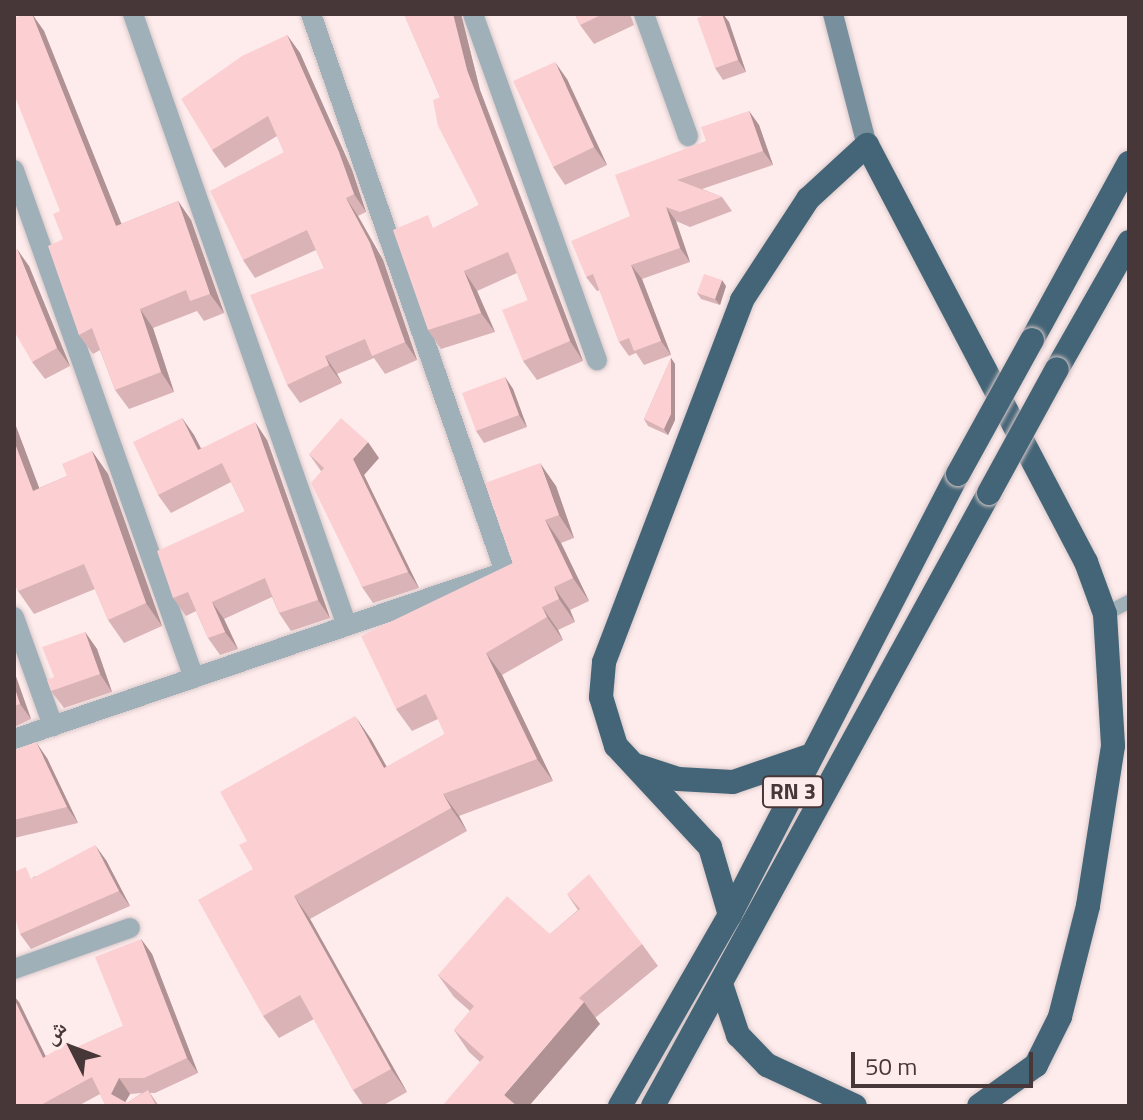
<!DOCTYPE html>
<html>
<head>
<meta charset="utf-8">
<style>
  body { margin:0 }
  #map { position:relative; width:1143px; height:1120px; overflow:hidden; background:#feeced; font-family:"Titillium Web","Noto Naskh Arabic",sans-serif }
  div>[style] { position:absolute }
  [style*='--x'] { left:calc(var(--x)*1px); top:calc(var(--y)*1px); width:calc(var(--w)*1px); rotate:calc(var(--a)*1deg) }
  .roads { filter:drop-shadow(0 0 2px #dac8c9) drop-shadow(0 0 2px #dac8c9) }
  .lane>* { height:14px; margin:-7px; padding:0 7px; transform-origin:7px; border-radius:7px; background:#a0b0b9 }
  .street>* { height:20px; margin:-10px; padding:0 10px; transform-origin:10px; border-radius:10px; background:#a0b0b9 }
  .secondary>* { height:20px; margin:-10px; padding:0 10px; transform-origin:10px; border-radius:10px; background:#78909d }
  .highway>* { height:24px; margin:-12px; padding:0 12px; transform-origin:12px; border-radius:12px; background:#436577 }
  .bridges { filter:drop-shadow(0 0 2px #dac8c9) drop-shadow(0 0 2px #dac8c9) }
  .highway-bridge>* { height:24px; margin:-12px; padding:0 12px; transform-origin:12px; border-radius:12px; background:#436577 }
  .wall>* { inset:0; background:#d9b3b5 }
  .shaded-wall>* { inset:0; background:#b09294 }
  .building>* { inset:0; background:#fcd0d3 }
  span { translate:-50% -50%; white-space:nowrap; text-align:center; line-height:1.15; -webkit-text-stroke:6px #feeced; paint-order:stroke }
  .shield-label span { padding:2px 6px; background:#feeced; border:2px solid; border-radius:6px; -webkit-text-stroke-width:0 }
  .shield-label { font-size:22px; color:#483738; font-weight:700 }
  .frame { position:absolute; inset:0; border:16px solid #483738; pointer-events:none }
  .north { position:absolute; left:32px; top:1008px; width:80px; height:80px; -webkit-text-stroke:6px #feeced; paint-order:stroke; rotate:312deg; font-size:22px; font-weight:700; line-height:32px; text-align:center; color:#483738 }
  .north::after { content:''; display:block; margin:auto; width:28px; height:36px; background:#483738; clip-path:polygon(50% 0,100% 100%,50% 72%,0 100%) }
  .scale { position:absolute; left:851px; top:1052px; width:182px; height:36px; box-sizing:border-box; border:4px solid #483738; border-top:0; padding-left:10px; font-size:24px; line-height:28px; white-space:nowrap; color:#483738; -webkit-text-stroke:6px #feeced; paint-order:stroke }
</style>
</head>
<body>
<div id="map">
  <div class="roads">
    <div class="lane">
      <i style="--x:1105;--y:614;--w:27;--a:-27"></i>
    </div>
    <div class="street">
      <i style="--x:133;--y:14;--w:648;--a:70.73"></i>
      <i style="--x:473;--y:14;--w:368;--a:70.3"></i>
      <i style="--x:644;--y:14;--w:130;--a:70.2"></i>
      <i style="--x:14;--y:170;--w:539;--a:70.49"></i>
      <i style="--x:14;--y:617;--w:116;--a:70.3"></i>
      <i style="--x:14;--y:739;--w:519;--a:-18.78"></i>
      <i style="--x:505;--y:572;--w:591;--a:-109.17"></i>
      <i style="--x:14;--y:969;--w:123;--a:-19.5"></i>
    </div>
    <div class="secondary">
      <i style="--x:833;--y:14;--w:135;--a:75.5"></i>
    </div>
    <div class="highway">
      <i style="--x:1032;--y:340;--w:202;--a:-61.3"></i>
      <i style="--x:1057;--y:369;--w:146;--a:-60.4"></i>
      <i style="--x:638;--y:766;--w:42;--a:18"></i>
      <i style="--x:678;--y:779;--w:55;--a:3.1"></i>
      <i style="--x:733;--y:782;--w:83;--a:-18.9"></i>
      <i style="--x:730;--y:915;--w:71;--a:-106.4"></i>
      <i style="--x:710;--y:847;--w:138;--a:-132.9"></i>
      <i style="--x:616;--y:746;--w:51;--a:-107"></i>
      <i style="--x:601;--y:697;--w:35;--a:-85"></i>
      <i style="--x:604;--y:662;--w:387;--a:-69.1"></i>
      <i style="--x:742;--y:300;--w:121;--a:-56.8"></i>
      <i style="--x:808;--y:199;--w:80;--a:-42.5"></i>
      <i style="--x:867;--y:145;--w:471;--a:62.3"></i>
      <i style="--x:1086;--y:562;--w:55;--a:69.9"></i>
      <i style="--x:1105;--y:614;--w:132;--a:86.5"></i>
      <i style="--x:1113;--y:746;--w:162;--a:98.9"></i>
      <i style="--x:1088;--y:906;--w:114;--a:104.2"></i>
      <i style="--x:1060;--y:1017;--w:54;--a:116.6"></i>
      <i style="--x:1036;--y:1065;--w:70;--a:144.3"></i>
      <i style="--x:722;--y:987;--w:51;--a:71.6"></i>
      <i style="--x:738;--y:1035;--w:42;--a:46"></i>
      <i style="--x:767;--y:1065;--w:97;--a:25"></i>
      <i style="--x:620;--y:1106;--w:220;--a:-60.1"></i>
      <i style="--x:730;--y:915;--w:496;--a:-62.7"></i>
      <i style="--x:653;--y:1106;--w:699;--a:-61.27"></i>
    </div>
  </div>
  <div class="bridges">
    <div class="highway-bridge">
      <i style="--x:958;--y:474;--w:153;--a:-61.1"></i>
      <i style="--x:989;--y:493;--w:141;--a:-61.3"></i>
    </div>
  </div>
  <div class="wall">
    <i style="clip-path:polygon(32px 14px,44px 31px,121px 224px,178px 201px,191px 220px,224px 313px,204px 321px,197px 311px,153px 328px,174px 392px,129px 409px,115px 390px,100px 350px,93px 354px,79px 335px)"></i>
    <i style="clip-path:polygon(404px 14px,461px 14px,480px 90px,583px 361px,537px 380px,523px 361px,528px 300px,517px 273px,477px 291px,495px 332px,441px 349px,428px 330px,436px 227px,479px 205px,440px 97px)"></i>
    <i style="clip-path:polygon(575px 14px,630px 14px,634px 25px,594px 44px,580px 25px)"></i>
    <i style="clip-path:polygon(709px 14px,723px 14px,729px 22px,746px 72px,723px 80px,715px 68px)"></i>
    <i style="clip-path:polygon(287px 35px,300px 53px,352px 170px,366px 212px,358px 216px,383px 260px,417px 360px,385px 374px,374px 358px,337px 374px,342px 383px,300px 403px,287px 385px,324px 268px,316px 250px,255px 278px,243px 260px,284px 152px,277px 136px,225px 168px,212px 150px)"></i>
    <i style="clip-path:polygon(567px 79px,607px 165px,565px 185px,553px 167px)"></i>
    <i style="clip-path:polygon(749px 111px,759px 125px,773px 165px,702px 189px,722px 197px,732px 211px,690px 227px,676px 221px,690px 262px,642px 279px,671px 355px,644px 365px,636px 353px,629px 356px,619px 342px,600px 290px,597px 291px,586px 277px,630px 216px,706px 141px)"></i>
    <i style="clip-path:polygon(29px 266px,70px 366px,45px 379px,32px 362px)"></i>
    <i style="clip-path:polygon(726px 286px,720px 305px,701px 299px,697px 293px)"></i>
    <i style="clip-path:polygon(671px 358px,675px 364px,675px 420px,668px 435px,648px 426px,644px 419px)"></i>
    <i style="clip-path:polygon(505px 377px,513px 389px,527px 427px,484px 443px,476px 431px)"></i>
    <i style="clip-path:polygon(182px 418px,194px 435px,201px 448px,267px 440px,330px 618px,291px 631px,279px 613px,272px 597px,224px 619px,238px 649px,220px 655px,208px 638px,196px 611px,186px 616px,173px 598px,245px 511px,231px 482px,171px 513px,158px 495px)"></i>
    <i style="clip-path:polygon(14px 421px,39px 488px,67px 476px,92px 451px,108px 474px,162px 626px,124px 643px,108px 620px,95px 589px,34px 614px,18px 591px,14px 581px)"></i>
    <i style="clip-path:polygon(309px 454px,379px 458px,364px 475px,419px 588px,373px 603px,362px 587px,321px 471px)"></i>
    <i style="clip-path:polygon(556px 486px,574px 538px,561px 543px,589px 601px,570px 610px,575px 622px,558px 630px,563px 640px,502px 675px,553px 781px,459px 816px,467px 831px,310px 919px,407px 1092px,382px 1106px,364px 1106px,353px 1090px,314px 1019px,279px 1038px,263px 1016px,253px 869px,247px 841px,371px 739px,387px 767px,445px 734px,438px 719px,412px 731px,396px 709px,513px 563px)"></i>
    <i style="clip-path:polygon(85px 632px,97px 649px,112px 692px,64px 708px,51px 691px,54px 677px)"></i>
    <i style="clip-path:polygon(14px 671px,31px 719px,14px 727px)"></i>
    <i style="clip-path:polygon(14px 751px,47px 758px,78px 823px,14px 838px)"></i>
    <i style="clip-path:polygon(106px 860px,130px 906px,31px 949px,20px 934px,33px 877px)"></i>
    <i style="clip-path:polygon(567px 894px,642px 944px,658px 966px,595px 1018px,600px 1024px,480px 1062px,469px 1052px,454px 1030px,470px 1011px,454px 997px,438px 975px,550px 934px,578px 910px)"></i>
    <i style="clip-path:polygon(evenodd,141px 939px,152px 954px,198px 1073px,155px 1093px,150px 1093px,159px 1106px,106px 1106px,100px 1094px,78px 1106px,14px 1106px,19px 1002px,45px 1056px,74px 1049px,123px 1026px,141px 939px,142px 1093px,127px 1103px,125px 1102px,130px 1094px,142px 1093px)"></i>
  </div>
  <div class="shaded-wall">
    <i style="clip-path:polygon(32px 14px,44px 31px,130px 245px,116px 226px)"></i>
    <i style="clip-path:polygon(453px 14px,461px 14px,480px 90px,583px 361px,570px 341px,467px 70px)"></i>
    <i style="clip-path:polygon(722px 14px,723px 14px,729px 22px,746px 72px,738px 60px)"></i>
    <i style="clip-path:polygon(287px 35px,300px 53px,352px 170px,366px 212px,354px 194px)"></i>
    <i style="clip-path:polygon(555px 62px,567px 79px,607px 165px,594px 147px)"></i>
    <i style="clip-path:polygon(749px 111px,759px 125px,773px 165px,763px 151px)"></i>
    <i style="clip-path:polygon(346px 198px,358px 216px,383px 260px,417px 360px,405px 342px)"></i>
    <i style="clip-path:polygon(178px 201px,191px 220px,224px 313px,210px 294px)"></i>
    <i style="clip-path:polygon(666px 207px,676px 221px,690px 262px,680px 248px)"></i>
    <i style="clip-path:polygon(17px 249px,29px 266px,70px 366px,57px 348px)"></i>
    <i style="clip-path:polygon(631px 265px,642px 279px,671px 355px,661px 341px)"></i>
    <i style="clip-path:polygon(464px 271px,477px 291px,495px 332px,481px 313px)"></i>
    <i style="clip-path:polygon(722px 280px,726px 286px,720px 305px,715px 299px)"></i>
    <i style="clip-path:polygon(140px 309px,153px 328px,174px 392px,161px 372px)"></i>
    <i style="clip-path:polygon(325px 356px,337px 374px,342px 383px,329px 365px)"></i>
    <i style="clip-path:polygon(671px 358px,675px 364px,675px 420px,668px 435px,664px 429px)"></i>
    <i style="clip-path:polygon(505px 377px,513px 389px,527px 427px,519px 415px)"></i>
    <i style="clip-path:polygon(182px 418px,194px 435px,210px 467px,198px 450px)"></i>
    <i style="clip-path:polygon(14px 421px,49px 514px,33px 491px,14px 441px)"></i>
    <i style="clip-path:polygon(255px 422px,267px 440px,330px 618px,318px 600px)"></i>
    <i style="clip-path:polygon(368px 442px,379px 458px,364px 475px,419px 588px,408px 572px,353px 459px)"></i>
    <i style="clip-path:polygon(92px 451px,108px 474px,162px 626px,146px 603px)"></i>
    <i style="clip-path:polygon(540px 463px,556px 486px,574px 538px,559px 515px)"></i>
    <i style="clip-path:polygon(545px 520px,561px 543px,589px 601px,573px 578px)"></i>
    <i style="clip-path:polygon(554px 587px,570px 610px,575px 622px,559px 599px)"></i>
    <i style="clip-path:polygon(212px 602px,224px 619px,238px 649px,225px 632px)"></i>
    <i style="clip-path:polygon(542px 607px,558px 630px,563px 640px,547px 617px)"></i>
    <i style="clip-path:polygon(85px 632px,97px 649px,112px 692px,100px 674px)"></i>
    <i style="clip-path:polygon(486px 653px,502px 675px,553px 781px,537px 759px)"></i>
    <i style="clip-path:polygon(14px 671px,31px 719px,20px 704px,14px 686px)"></i>
    <i style="clip-path:polygon(355px 716px,371px 739px,400px 791px,384px 768px)"></i>
    <i style="clip-path:polygon(36px 742px,47px 758px,78px 823px,67px 807px)"></i>
    <i style="clip-path:polygon(443px 794px,459px 816px,467px 831px,451px 808px)"></i>
    <i style="clip-path:polygon(95px 845px,106px 860px,130px 906px,119px 891px)"></i>
    <i style="clip-path:polygon(294px 896px,310px 919px,407px 1092px,391px 1069px)"></i>
    <i style="clip-path:polygon(141px 939px,152px 954px,198px 1073px,187px 1058px)"></i>
    <i style="clip-path:polygon(14px 996px,19px 1002px,54px 1073px,43px 1058px,14px 999px)"></i>
    <i style="clip-path:polygon(584px 1002px,600px 1024px,529px 1106px,512px 1106px,504px 1095px)"></i>
    <i style="clip-path:polygon(119px 1078px,130px 1094px,123px 1106px,111px 1094px)"></i>
  </div>
  <div class="building">
    <i style="clip-path:polygon(25px 14px,32px 14px,116px 226px,178px 201px,210px 294px,190px 301px,186px 290px,140px 309px,161px 372px,115px 390px,92px 328px,79px 335px,48px 246px,63px 239px,53px 214px,60px 211px,14px 94px,14px 18px)"></i>
    <i style="clip-path:polygon(404px 14px,453px 14px,467px 70px,570px 341px,523px 361px,502px 310px,528px 300px,508px 252px,464px 271px,481px 313px,428px 330px,393px 230px,428px 215px,433px 228px,479px 205px,438px 126px,433px 100px,440px 97px)"></i>
    <i style="clip-path:polygon(575px 14px,603px 14px,580px 25px)"></i>
    <i style="clip-path:polygon(709px 14px,722px 14px,738px 60px,715px 68px,697px 18px)"></i>
    <i style="clip-path:polygon(287px 35px,339px 152px,354px 194px,346px 198px,370px 243px,405px 342px,372px 356px,365px 339px,325px 356px,329px 365px,287px 385px,250px 295px,324px 268px,307px 230px,243px 260px,210px 191px,284px 152px,268px 116px,212px 150px,181px 99px,242px 56px)"></i>
    <i style="clip-path:polygon(555px 62px,594px 147px,553px 167px,513px 81px)"></i>
    <i style="clip-path:polygon(749px 111px,763px 151px,677px 180px,722px 197px,680px 212px,666px 207px,680px 248px,631px 265px,661px 341px,634px 351px,629px 338px,619px 342px,593px 274px,586px 277px,571px 241px,630px 216px,615px 175px,706px 141px,701px 127px)"></i>
    <i style="clip-path:polygon(17px 249px,57px 348px,32px 362px,14px 331px,14px 250px)"></i>
    <i style="clip-path:polygon(704px 274px,722px 280px,715px 299px,697px 293px)"></i>
    <i style="clip-path:polygon(671px 358px,671px 414px,664px 429px,644px 419px)"></i>
    <i style="clip-path:polygon(505px 377px,519px 415px,476px 431px,462px 393px)"></i>
    <i style="clip-path:polygon(182px 418px,198px 450px,255px 422px,318px 600px,279px 613px,265px 578px,212px 602px,225px 632px,208px 638px,188px 592px,173px 598px,157px 551px,245px 511px,222px 463px,158px 495px,133px 442px)"></i>
    <i style="clip-path:polygon(341px 418px,368px 442px,353px 459px,408px 572px,362px 587px,311px 483px,324px 468px,309px 454px)"></i>
    <i style="clip-path:polygon(14px 441px,33px 491px,67px 476px,62px 464px,92px 451px,146px 603px,108px 620px,84px 564px,18px 591px,14px 581px)"></i>
    <i style="clip-path:polygon(540px 463px,559px 515px,545px 520px,573px 578px,554px 587px,559px 599px,542px 607px,547px 617px,486px 653px,537px 759px,443px 794px,451px 808px,294px 896px,391px 1069px,353px 1090px,300px 995px,263px 1016px,198px 900px,253px 869px,239px 845px,247px 841px,220px 792px,355px 716px,384px 768px,445px 734px,426px 694px,396px 709px,361px 636px,513px 563px,485px 483px)"></i>
    <i style="clip-path:polygon(85px 632px,100px 674px,51px 691px,47px 680px,54px 677px,42px 647px)"></i>
    <i style="clip-path:polygon(14px 686px,20px 704px,14px 706px)"></i>
    <i style="clip-path:polygon(36px 742px,67px 807px,14px 820px,14px 751px)"></i>
    <i style="clip-path:polygon(95px 845px,119px 891px,20px 934px,14px 914px,14px 872px,26px 867px,31px 879px)"></i>
    <i style="clip-path:polygon(589px 874px,642px 944px,579px 998px,584px 1002px,504px 1095px,517px 1106px,442px 1106px,484px 1057px,454px 1030px,474px 1006px,438px 975px,507px 896px,550px 934px,580px 909px,567px 894px)"></i>
    <i style="clip-path:polygon(141px 939px,187px 1058px,144px 1078px,119px 1078px,111px 1094px,127px 1103px,148px 1090px,156px 1106px,106px 1106px,92px 1077px,39px 1106px,14px 1106px,14px 999px,43px 1058px,69px 1042px,73px 1049px,123px 1026px,95px 957px)"></i>
  </div>
  <div class="shield-label">
    <span style="left:793px;top:792px">RN 3</span>
  </div>
  <div class="frame"></div>
  <div class="north">ش</div>
  <div class="scale">50 m</div>
</div>
</body>
</html>
